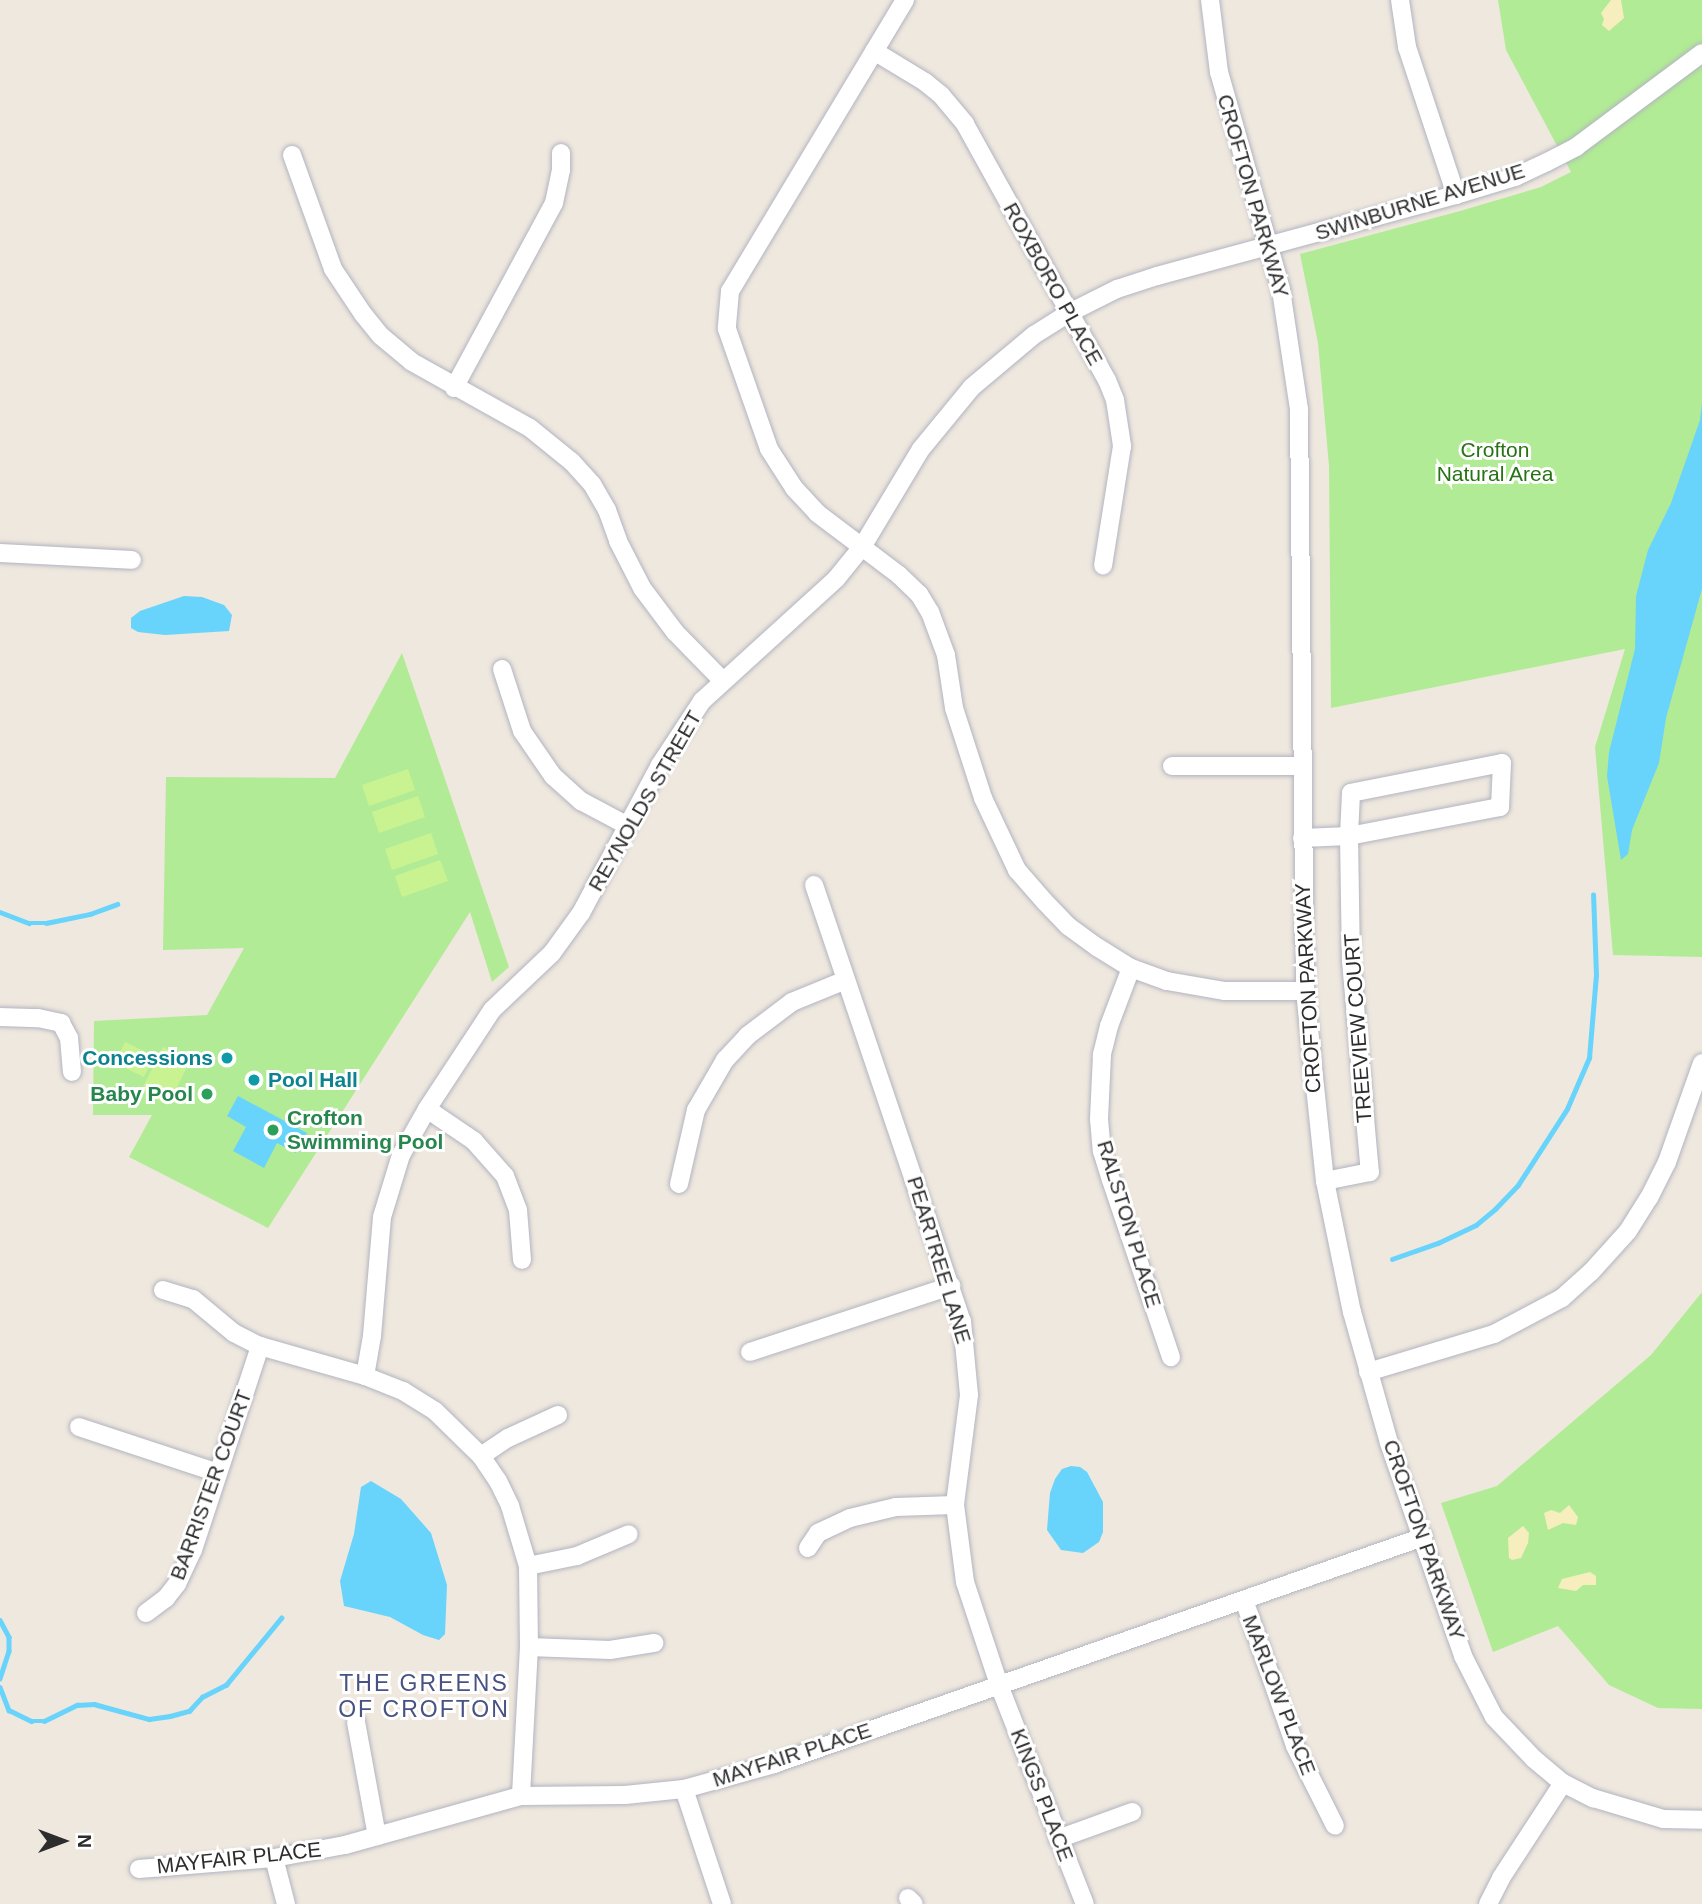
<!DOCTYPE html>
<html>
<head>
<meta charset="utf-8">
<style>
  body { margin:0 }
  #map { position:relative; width:1702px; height:1904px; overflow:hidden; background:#efe8de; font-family:Helvetica,sans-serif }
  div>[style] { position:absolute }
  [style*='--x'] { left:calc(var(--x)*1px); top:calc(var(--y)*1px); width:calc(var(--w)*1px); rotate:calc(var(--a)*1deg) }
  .green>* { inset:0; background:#b2eb95 }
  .sand>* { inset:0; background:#f7eebe }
  .pitch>* { inset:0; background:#c9f390 }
  .water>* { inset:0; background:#68d3fb }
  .stream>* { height:4.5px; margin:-2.25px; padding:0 2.25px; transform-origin:2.25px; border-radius:2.25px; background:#68d3fb }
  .roads { filter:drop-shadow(0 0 2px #b2b4c1) drop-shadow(0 0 2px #b2b4c1) }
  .minor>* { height:18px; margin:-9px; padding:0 9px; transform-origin:9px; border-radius:9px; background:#fff }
  .dots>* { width:19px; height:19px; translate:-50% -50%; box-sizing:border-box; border:4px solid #fff; border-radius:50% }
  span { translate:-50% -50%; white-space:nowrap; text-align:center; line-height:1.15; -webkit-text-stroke:6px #fff; paint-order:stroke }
  .street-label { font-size:21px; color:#2d2d2d }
  .park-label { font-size:21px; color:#277313 }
  .culture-label { font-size:21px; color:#0d838f; font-weight:700 }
  .right { translate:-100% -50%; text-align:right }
  .left { translate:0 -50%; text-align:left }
  .leisure-label { font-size:21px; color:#27864d; font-weight:700 }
  .neighbourhood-label { font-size:23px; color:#485283; letter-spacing:2px }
  .north { position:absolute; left:28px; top:1806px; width:70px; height:70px; -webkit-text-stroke:5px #fff; paint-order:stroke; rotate:90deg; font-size:19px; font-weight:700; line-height:28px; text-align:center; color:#2d2d2d }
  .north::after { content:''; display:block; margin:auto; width:24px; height:32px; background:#2d2d2d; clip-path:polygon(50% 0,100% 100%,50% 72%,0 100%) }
</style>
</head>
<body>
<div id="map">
  <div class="green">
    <i style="clip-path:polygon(1498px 0,1702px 0,1702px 957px,1613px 955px,1595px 747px,1625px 649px,1331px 708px,1329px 466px,1318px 343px,1300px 254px,1460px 211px,1541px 187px,1571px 172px,1506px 50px)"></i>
    <i style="clip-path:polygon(402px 653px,509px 967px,492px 982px,470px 912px,268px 1228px,129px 1157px,152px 1115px,93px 1115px,94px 1021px,207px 1015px,244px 948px,163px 950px,166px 777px,335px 778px)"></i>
    <i style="clip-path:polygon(1702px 1292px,1702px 1709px,1658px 1708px,1609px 1685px,1558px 1626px,1493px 1652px,1441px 1503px,1497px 1486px,1651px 1355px)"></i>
  </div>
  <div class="sand">
    <i style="clip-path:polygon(1611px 0,1621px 0,1624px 18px,1609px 31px,1602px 25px,1604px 19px,1601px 13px)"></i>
    <i style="clip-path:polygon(1569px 1505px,1578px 1517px,1576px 1525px,1563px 1523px,1548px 1530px,1544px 1513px,1551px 1510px,1560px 1513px)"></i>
    <i style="clip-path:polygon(1523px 1526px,1529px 1533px,1528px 1543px,1521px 1558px,1512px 1560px,1509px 1558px,1508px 1538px)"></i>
    <i style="clip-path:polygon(1590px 1572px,1596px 1576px,1596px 1585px,1583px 1585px,1576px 1591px,1558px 1588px,1562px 1579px)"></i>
  </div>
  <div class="pitch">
    <i style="clip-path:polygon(408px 769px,415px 790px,369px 806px,362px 785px)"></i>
    <i style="clip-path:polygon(418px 796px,425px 817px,379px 833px,372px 812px)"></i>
    <i style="clip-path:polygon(431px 833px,438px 854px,392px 870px,385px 849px)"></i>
    <i style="clip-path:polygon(440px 860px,448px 881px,402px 897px,395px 876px)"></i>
    <i style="clip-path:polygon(125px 1042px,154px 1056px,144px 1077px,115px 1063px)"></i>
    <i style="clip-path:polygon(163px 1047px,190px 1061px,168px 1105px,141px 1091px)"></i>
  </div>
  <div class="water">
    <i style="clip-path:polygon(1702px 403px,1702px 589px,1666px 718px,1659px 763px,1632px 830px,1628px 854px,1621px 860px,1607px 776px,1609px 752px,1635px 649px,1636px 596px,1648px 550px,1671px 503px,1700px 420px)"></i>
    <i style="clip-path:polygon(184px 596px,202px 597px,224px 605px,232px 615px,229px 631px,165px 635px,138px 632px,131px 628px,131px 618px,140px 611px)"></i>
    <i style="clip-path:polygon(238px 1096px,307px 1133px,296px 1153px,277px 1143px,264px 1168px,233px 1151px,246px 1127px,227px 1116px)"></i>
    <i style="clip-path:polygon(1071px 1466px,1080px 1467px,1087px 1472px,1103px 1502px,1103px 1532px,1099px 1542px,1083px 1553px,1061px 1550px,1047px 1530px,1050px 1493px,1055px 1479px,1062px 1469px)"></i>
    <i style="clip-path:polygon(371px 1481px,401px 1499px,431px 1533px,447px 1585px,445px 1634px,439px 1640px,423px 1635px,390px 1617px,344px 1606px,340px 1581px,354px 1534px,361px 1487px)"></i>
  </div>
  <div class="stream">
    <i style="--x:0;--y:912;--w:31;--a:21"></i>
    <i style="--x:29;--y:923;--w:17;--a:0"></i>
    <i style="--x:46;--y:923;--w:45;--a:-11.6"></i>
    <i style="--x:90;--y:914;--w:29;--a:-20"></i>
    <i style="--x:1392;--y:1259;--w:49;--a:-19.2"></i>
    <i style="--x:1438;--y:1243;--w:42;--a:-25.3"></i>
    <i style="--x:1476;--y:1225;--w:25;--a:-40"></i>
    <i style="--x:1495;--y:1209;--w:33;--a:-46"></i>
    <i style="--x:1518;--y:1185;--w:90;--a:-57.2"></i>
    <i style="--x:1567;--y:1109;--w:56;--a:-66.7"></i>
    <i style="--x:1589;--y:1058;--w:83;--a:-85.2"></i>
    <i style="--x:1596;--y:975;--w:80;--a:-92.1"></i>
    <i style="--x:0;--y:1620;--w:19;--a:62"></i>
    <i style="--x:9;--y:1637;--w:14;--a:90"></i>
    <i style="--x:9;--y:1651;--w:29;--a:108"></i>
    <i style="--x:0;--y:1687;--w:25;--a:69"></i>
    <i style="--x:9;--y:1710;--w:25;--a:26"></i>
    <i style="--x:32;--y:1721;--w:12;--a:0"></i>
    <i style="--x:44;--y:1721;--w:37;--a:-26"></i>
    <i style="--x:77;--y:1705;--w:17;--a:-3"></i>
    <i style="--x:94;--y:1704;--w:57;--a:15.3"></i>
    <i style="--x:149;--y:1719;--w:21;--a:-8"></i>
    <i style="--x:170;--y:1716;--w:20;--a:-15"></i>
    <i style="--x:189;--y:1711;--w:19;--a:-47"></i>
    <i style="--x:202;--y:1697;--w:27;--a:-27"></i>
    <i style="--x:226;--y:1685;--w:87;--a:-50.6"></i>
  </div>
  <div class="roads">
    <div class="minor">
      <i style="--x:905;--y:0;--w:340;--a:121"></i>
      <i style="--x:730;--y:291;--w:38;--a:95"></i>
      <i style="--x:727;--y:329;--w:127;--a:70.7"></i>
      <i style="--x:769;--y:449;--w:46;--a:57.3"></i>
      <i style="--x:794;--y:488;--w:34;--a:47"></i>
      <i style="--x:817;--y:513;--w:103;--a:37.1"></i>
      <i style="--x:899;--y:575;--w:28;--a:44"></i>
      <i style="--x:919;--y:594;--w:21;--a:59"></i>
      <i style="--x:930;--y:612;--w:46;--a:69.6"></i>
      <i style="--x:946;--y:655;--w:54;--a:81.4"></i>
      <i style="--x:954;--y:708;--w:95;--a:72.1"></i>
      <i style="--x:983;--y:798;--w:80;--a:64.7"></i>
      <i style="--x:1017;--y:870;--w:41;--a:48.9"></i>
      <i style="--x:1044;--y:901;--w:35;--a:46"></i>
      <i style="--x:1068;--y:926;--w:36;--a:36"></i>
      <i style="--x:1097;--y:947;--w:40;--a:32"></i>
      <i style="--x:1131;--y:968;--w:38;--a:20"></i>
      <i style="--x:1167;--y:981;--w:59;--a:9.8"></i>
      <i style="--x:1225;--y:991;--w:80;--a:0"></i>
      <i style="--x:1210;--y:0;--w:73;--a:82.9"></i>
      <i style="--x:1219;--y:72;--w:227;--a:74.1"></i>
      <i style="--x:1281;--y:290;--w:120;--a:81.4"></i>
      <i style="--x:1299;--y:409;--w:582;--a:89.41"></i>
      <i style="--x:1305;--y:991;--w:191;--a:84"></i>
      <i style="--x:1325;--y:1181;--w:134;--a:78.4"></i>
      <i style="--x:1352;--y:1312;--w:136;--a:74.2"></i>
      <i style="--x:1389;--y:1443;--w:225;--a:70.8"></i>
      <i style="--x:1463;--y:1656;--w:68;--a:63.1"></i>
      <i style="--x:1494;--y:1717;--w:58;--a:46.4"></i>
      <i style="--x:1534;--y:1759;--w:38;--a:40"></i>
      <i style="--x:1563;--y:1783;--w:34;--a:27"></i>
      <i style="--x:1593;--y:1798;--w:73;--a:16.7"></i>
      <i style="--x:1663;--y:1819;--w:39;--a:1"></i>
      <i style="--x:1400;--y:0;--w:48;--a:81.5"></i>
      <i style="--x:1407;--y:47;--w:156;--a:71.7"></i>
      <i style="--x:874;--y:51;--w:60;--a:31.3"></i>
      <i style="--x:925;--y:82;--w:21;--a:39"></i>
      <i style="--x:941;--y:95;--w:38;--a:50"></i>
      <i style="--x:965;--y:124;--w:293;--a:61"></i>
      <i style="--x:1107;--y:380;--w:22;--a:68"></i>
      <i style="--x:1115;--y:400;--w:47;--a:81.3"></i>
      <i style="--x:1122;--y:446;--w:121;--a:99"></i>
      <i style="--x:292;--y:155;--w:121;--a:70.2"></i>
      <i style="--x:333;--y:269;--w:54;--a:56.3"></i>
      <i style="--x:363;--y:314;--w:28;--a:51"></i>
      <i style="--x:381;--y:336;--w:40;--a:40"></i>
      <i style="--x:412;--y:362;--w:135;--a:29.2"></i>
      <i style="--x:530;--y:428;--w:54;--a:39"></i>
      <i style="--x:572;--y:462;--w:30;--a:48"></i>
      <i style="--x:592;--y:484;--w:30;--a:60"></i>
      <i style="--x:607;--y:510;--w:33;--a:70"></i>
      <i style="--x:618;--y:541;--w:53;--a:62.9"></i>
      <i style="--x:642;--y:588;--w:55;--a:53.1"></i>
      <i style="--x:675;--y:632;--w:67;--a:45.6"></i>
      <i style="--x:454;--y:388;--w:210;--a:-61.6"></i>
      <i style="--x:554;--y:203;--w:34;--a:-78"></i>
      <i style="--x:561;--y:170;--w:17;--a:-90"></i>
      <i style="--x:0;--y:553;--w:132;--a:3"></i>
      <i style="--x:502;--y:669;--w:65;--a:72.1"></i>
      <i style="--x:522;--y:731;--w:55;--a:55.4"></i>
      <i style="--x:553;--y:776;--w:38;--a:42"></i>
      <i style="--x:581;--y:801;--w:53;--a:28"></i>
      <i style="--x:1172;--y:766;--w:130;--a:0"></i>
      <i style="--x:1302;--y:838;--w:47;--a:-2.4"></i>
      <i style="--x:1349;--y:836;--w:154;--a:-10.9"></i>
      <i style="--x:1500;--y:807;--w:44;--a:-87.4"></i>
      <i style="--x:1502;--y:763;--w:154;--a:168.8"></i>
      <i style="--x:1351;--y:793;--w:43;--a:92.7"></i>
      <i style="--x:1349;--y:836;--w:125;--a:89.1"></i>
      <i style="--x:1351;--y:961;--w:212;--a:84.9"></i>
      <i style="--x:1370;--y:1172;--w:46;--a:168.7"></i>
      <i style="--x:814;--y:885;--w:460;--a:71.3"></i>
      <i style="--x:962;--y:1321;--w:74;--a:84.6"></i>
      <i style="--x:969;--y:1395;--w:111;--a:97.3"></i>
      <i style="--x:955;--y:1505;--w:78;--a:82.6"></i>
      <i style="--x:965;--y:1582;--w:108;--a:71.7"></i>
      <i style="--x:999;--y:1685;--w:235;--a:68.6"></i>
      <i style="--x:1131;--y:968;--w:62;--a:110.8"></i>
      <i style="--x:1109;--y:1026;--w:30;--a:104"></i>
      <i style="--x:1102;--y:1055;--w:64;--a:92.7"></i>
      <i style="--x:1099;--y:1119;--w:32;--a:85"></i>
      <i style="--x:1102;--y:1151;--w:30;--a:73"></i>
      <i style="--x:1111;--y:1180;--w:187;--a:71.3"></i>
      <i style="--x:0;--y:1017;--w:38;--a:2"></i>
      <i style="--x:38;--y:1018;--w:24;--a:12"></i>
      <i style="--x:61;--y:1023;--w:17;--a:62"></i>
      <i style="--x:69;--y:1038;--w:34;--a:85"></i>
      <i style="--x:427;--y:1109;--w:57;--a:34.2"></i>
      <i style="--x:474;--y:1141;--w:47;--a:48.5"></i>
      <i style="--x:505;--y:1176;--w:36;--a:69"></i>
      <i style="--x:518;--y:1210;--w:50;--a:85.4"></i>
      <i style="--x:679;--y:1184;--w:76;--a:-77.1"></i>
      <i style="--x:696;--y:1110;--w:58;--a:-59.9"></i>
      <i style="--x:725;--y:1060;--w:33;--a:-47"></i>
      <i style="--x:747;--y:1036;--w:56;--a:-37.1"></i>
      <i style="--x:792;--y:1002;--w:58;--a:-22.2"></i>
      <i style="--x:163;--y:1290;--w:31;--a:17"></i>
      <i style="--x:193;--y:1299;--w:53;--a:39.7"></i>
      <i style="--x:234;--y:1333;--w:29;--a:27"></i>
      <i style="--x:260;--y:1346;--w:109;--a:15.9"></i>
      <i style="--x:365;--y:1376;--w:41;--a:21.5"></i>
      <i style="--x:403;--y:1391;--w:38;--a:32"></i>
      <i style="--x:435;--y:1411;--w:64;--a:44.4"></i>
      <i style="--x:481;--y:1456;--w:30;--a:56"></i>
      <i style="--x:498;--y:1481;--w:28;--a:64"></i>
      <i style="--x:510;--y:1506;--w:63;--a:73.3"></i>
      <i style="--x:528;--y:1566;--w:81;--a:89.3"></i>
      <i style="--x:529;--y:1647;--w:149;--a:93.1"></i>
      <i style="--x:750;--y:1352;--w:212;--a:-18.2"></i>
      <i style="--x:1368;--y:1372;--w:132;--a:-16.8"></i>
      <i style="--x:1494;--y:1334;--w:77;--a:-27.9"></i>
      <i style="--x:1562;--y:1298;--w:39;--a:-42"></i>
      <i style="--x:1591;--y:1272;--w:55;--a:-47.9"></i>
      <i style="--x:1628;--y:1231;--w:39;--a:-58"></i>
      <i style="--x:1649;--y:1198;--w:40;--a:-63.4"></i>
      <i style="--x:1667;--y:1162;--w:105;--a:-70.5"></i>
      <i style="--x:365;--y:1376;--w:41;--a:-80.1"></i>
      <i style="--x:372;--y:1336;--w:119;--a:-85.2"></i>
      <i style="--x:382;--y:1217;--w:65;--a:-73"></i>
      <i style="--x:401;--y:1155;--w:53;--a:-60.5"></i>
      <i style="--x:427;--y:1109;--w:118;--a:-56.7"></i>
      <i style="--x:492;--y:1010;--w:83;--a:-43.5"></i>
      <i style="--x:552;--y:953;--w:49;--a:-54.1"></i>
      <i style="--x:581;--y:913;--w:168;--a:-61.9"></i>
      <i style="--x:660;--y:765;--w:77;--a:-56.7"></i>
      <i style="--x:702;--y:701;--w:181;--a:-42.3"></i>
      <i style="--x:836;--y:579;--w:41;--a:-50.9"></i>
      <i style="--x:862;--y:547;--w:114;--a:-59"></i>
      <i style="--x:921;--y:449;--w:80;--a:-50.6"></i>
      <i style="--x:972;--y:387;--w:81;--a:-40"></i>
      <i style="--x:1034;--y:335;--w:41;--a:-32.2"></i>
      <i style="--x:1069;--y:313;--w:54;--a:-26.6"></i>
      <i style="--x:1117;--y:289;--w:42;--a:-18"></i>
      <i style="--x:1157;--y:276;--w:310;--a:-15.2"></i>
      <i style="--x:1456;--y:195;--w:62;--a:-17"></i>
      <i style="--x:1515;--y:177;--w:35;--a:-25"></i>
      <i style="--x:1547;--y:162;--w:33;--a:-27"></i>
      <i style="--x:1576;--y:147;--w:157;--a:-36.7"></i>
      <i style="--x:79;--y:1427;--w:146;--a:18.3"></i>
      <i style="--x:481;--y:1456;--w:32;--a:-34"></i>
      <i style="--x:508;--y:1438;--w:55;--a:-24.7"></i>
      <i style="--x:808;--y:1548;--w:18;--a:-56"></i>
      <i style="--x:818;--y:1533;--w:35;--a:-25"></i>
      <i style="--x:850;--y:1518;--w:47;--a:-13.4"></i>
      <i style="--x:896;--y:1507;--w:59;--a:-1.9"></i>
      <i style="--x:528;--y:1566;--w:50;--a:-11.5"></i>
      <i style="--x:577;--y:1556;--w:56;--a:-22.9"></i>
      <i style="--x:1244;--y:1600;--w:155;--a:70.7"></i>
      <i style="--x:1295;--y:1746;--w:89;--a:63.4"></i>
      <i style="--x:146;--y:1613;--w:25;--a:-37"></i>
      <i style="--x:166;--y:1598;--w:18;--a:-52"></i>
      <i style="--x:177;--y:1584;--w:38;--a:-65"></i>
      <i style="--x:193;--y:1550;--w:215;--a:-71.8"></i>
      <i style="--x:529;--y:1647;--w:81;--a:2.1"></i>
      <i style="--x:610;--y:1650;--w:45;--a:-9"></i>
      <i style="--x:356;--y:1722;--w:116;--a:79.6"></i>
      <i style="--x:684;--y:1789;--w:121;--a:71.7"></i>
      <i style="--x:1058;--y:1839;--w:79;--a:-20"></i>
      <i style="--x:274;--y:1858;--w:48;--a:75.4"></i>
      <i style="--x:139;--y:1869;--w:135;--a:-4.7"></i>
      <i style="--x:274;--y:1858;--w:72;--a:-10.4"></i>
      <i style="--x:345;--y:1845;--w:183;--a:-15.6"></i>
      <i style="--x:521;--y:1796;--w:104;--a:-0.6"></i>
      <i style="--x:625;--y:1795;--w:59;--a:-5.8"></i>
      <i style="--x:684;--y:1789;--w:93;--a:-15.5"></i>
      <i style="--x:774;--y:1764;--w:688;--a:-19.28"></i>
      <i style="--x:908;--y:1898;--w:8;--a:45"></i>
      <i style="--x:1488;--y:1904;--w:29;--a:-63"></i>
      <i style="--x:1501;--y:1878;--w:113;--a:-56.9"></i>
    </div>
  </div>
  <div class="dots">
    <i style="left:227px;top:1058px;background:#0f9aa8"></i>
    <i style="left:254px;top:1080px;background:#0f9aa8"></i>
    <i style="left:207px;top:1094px;background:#2e9e5b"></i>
    <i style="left:273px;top:1130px;background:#2e9e5b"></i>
  </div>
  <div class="street-label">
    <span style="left:1253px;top:196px;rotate:74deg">CROFTON PARKWAY</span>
    <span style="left:1420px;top:202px;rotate:-17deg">SWINBURNE AVENUE</span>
    <span style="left:1053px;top:284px;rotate:61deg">ROXBORO PLACE</span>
    <span style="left:645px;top:801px;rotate:-60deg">REYNOLDS STREET</span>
    <span style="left:1308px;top:988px;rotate:-93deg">CROFTON PARKWAY</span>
    <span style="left:1358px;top:1028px;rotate:-94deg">TREEVIEW COURT</span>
    <span style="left:1129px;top:1224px;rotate:73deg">RALSTON PLACE</span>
    <span style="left:939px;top:1260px;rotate:73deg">PEARTREE LANE</span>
    <span style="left:211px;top:1485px;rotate:-70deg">BARRISTER COURT</span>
    <span style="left:1424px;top:1540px;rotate:71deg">CROFTON PARKWAY</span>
    <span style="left:1279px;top:1695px;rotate:69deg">MARLOW PLACE</span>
    <span style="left:792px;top:1755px;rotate:-18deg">MAYFAIR PLACE</span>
    <span style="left:1042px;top:1795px;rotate:69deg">KINGS PLACE</span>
    <span style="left:239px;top:1858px;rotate:-6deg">MAYFAIR PLACE</span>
  </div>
  <div class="park-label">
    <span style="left:1495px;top:462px">Crofton<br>Natural Area</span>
  </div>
  <div class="culture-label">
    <span class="right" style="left:213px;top:1058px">Concessions</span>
    <span class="left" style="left:268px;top:1080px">Pool Hall</span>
  </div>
  <div class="leisure-label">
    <span class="right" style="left:193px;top:1094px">Baby Pool</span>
    <span class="left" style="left:287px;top:1130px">Crofton<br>Swimming Pool</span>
  </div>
  <div class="neighbourhood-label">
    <span style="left:424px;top:1696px">THE GREENS<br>OF CROFTON</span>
  </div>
  <div class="north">N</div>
</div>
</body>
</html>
